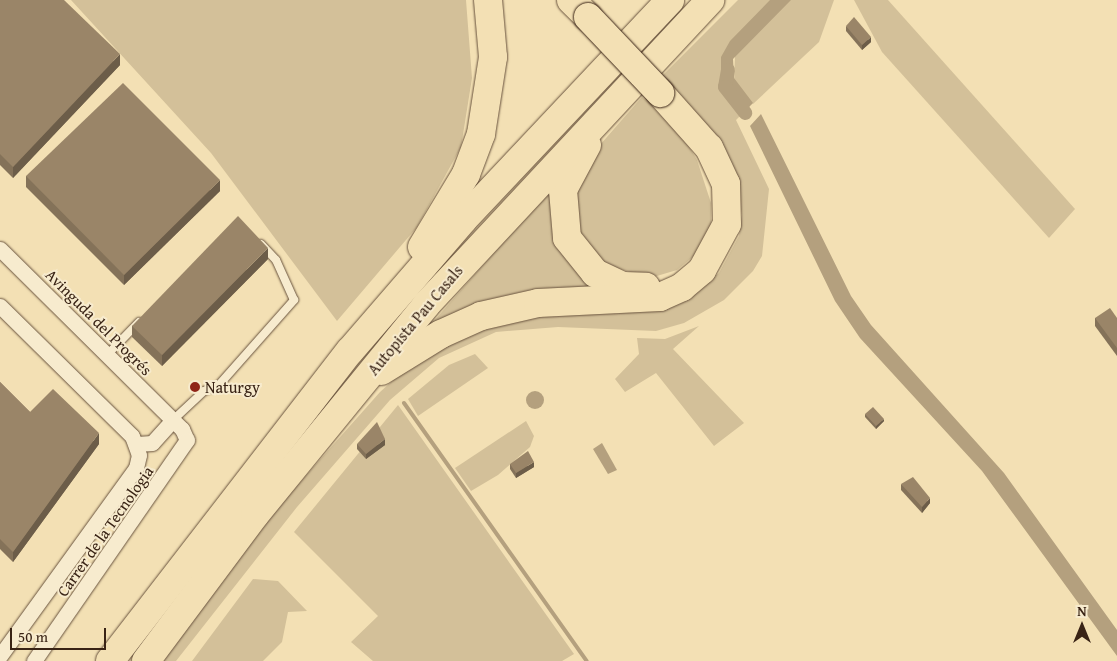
<!DOCTYPE html>
<html>
<head>
<meta charset="utf-8">
<style>
  body { margin:0 }
  #map { position:relative; width:1117px; height:661px; overflow:hidden; background:#f3e0b4; font-family:"Gentium Book Plus",serif }
  div>[style] { position:absolute }
  [style*='--x'] { left:calc(var(--x)*1px); top:calc(var(--y)*1px); width:calc(var(--w)*1px); rotate:calc(var(--a)*1deg) }
  .green>* { inset:0; background:#d3c099 }
  .water>* { inset:0; background:#b4a07e }
  .round { border-radius:50% }
  .stream>* { height:4px; margin:-2px; padding:0 2px; transform-origin:2px; border-radius:2px; background:#b4a07e }
  .canal>* { height:14px; margin:-7px; padding:0 7px; transform-origin:7px; border-radius:7px; background:#b4a07e }
  .roads { filter:drop-shadow(0 0 1px #68523d) drop-shadow(0 0 1px #68523d) }
  .lane>* { height:8px; margin:-4px; padding:0 4px; transform-origin:4px; border-radius:4px; background:#f7ebce }
  .street>* { height:15px; margin:-7.5px; padding:0 7.5px; transform-origin:7.5px; border-radius:7.5px; background:#f7ebce }
  .highway>* { height:28px; margin:-14px; padding:0 14px; transform-origin:14px; border-radius:14px; background:#f3e0b4 }
  .bridges { filter:drop-shadow(0 0 1px #392315) drop-shadow(0 0 1px #392315) }
  .highway-bridge>* { height:28px; margin:-14px; padding:0 14px; transform-origin:14px; border-radius:14px; background:#f3e0b4 }
  .wall>* { inset:0; background:#847259 }
  .shaded-wall>* { inset:0; background:#6c5d49 }
  .building>* { inset:0; background:#9a8568 }
  .dots>* { width:14px; height:14px; translate:-50% -50%; box-sizing:border-box; border:2px solid #f7ebce; border-radius:50% }
  span { translate:-50% -50%; white-space:nowrap; text-align:center; line-height:1.15; -webkit-text-stroke:4px #f7ebce; paint-order:stroke }
  .street-label { font-size:16px; color:#392315 }
  .poi-label { font-size:16px; color:#392315 }
  .left { translate:0 -50%; text-align:left }
  .north { position:absolute; left:1057px; top:601px; width:50px; height:50px; -webkit-text-stroke:4px #f7ebce; paint-order:stroke; rotate:0deg; font-size:14px; font-weight:700; line-height:20px; text-align:center; color:#392315 }
  .north::after { content:''; display:block; margin:auto; width:18px; height:22px; background:#392315; clip-path:polygon(50% 0,100% 100%,50% 72%,0 100%) }
  .scale { position:absolute; left:10px; top:628px; width:96px; height:22px; box-sizing:border-box; border:2px solid #392315; border-top:0; padding-left:6px; font-size:15px; line-height:18px; white-space:nowrap; color:#392315; -webkit-text-stroke:4px #f7ebce; paint-order:stroke }
</style>
</head>
<body>
<div id="map">
  <div class="green">
    <i style="clip-path:polygon(71px 0,466px 0,472px 78px,461px 147px,417px 227px,337px 321px,211px 153px)"></i>
    <i style="clip-path:polygon(738px 0,771px 0,721px 69px,750px 106px,736px 120px,769px 189px,762px 256px,753px 271px,724px 300px,684px 323px,656px 331px,558px 327px,496px 332px,439px 358px,390px 400px,297px 507px,176px 661px,160px 661px,271px 515px,380px 392px,418px 358px,525px 312px,680px 303px,719px 273px,739px 236px,742px 215px,734px 170px,659px 79px)"></i>
    <i style="clip-path:polygon(789px 0,834px 0,819px 42px,753px 104px,734px 82px,735px 56px)"></i>
    <i style="clip-path:polygon(854px 0,888px 0,1075px 209px,1049px 238px,882px 52px)"></i>
    <i style="clip-path:polygon(642px 97px,682px 135px,697px 160px,711px 203px,711px 225px,695px 255px,677px 270px,650px 278px,607px 265px,577px 237px,575px 199px,585px 162px)"></i>
    <i style="clip-path:polygon(554px 184px,551px 213px,612px 292px,420px 337px)"></i>
    <i style="clip-path:polygon(699px 326px,673px 349px,744px 423px,714px 446px,656px 373px,625px 392px,615px 379px,639px 354px,637px 338px,665px 339px)"></i>
    <i style="clip-path:polygon(475px 354px,488px 368px,418px 416px,408px 399px,449px 365px)"></i>
    <i style="clip-path:polygon(398px 405px,574px 654px,562px 661px,373px 661px,351px 642px,378px 616px,294px 532px)"></i>
    <i style="clip-path:polygon(526px 421px,534px 436px,530px 447px,498px 475px,471px 491px,455px 468px)"></i>
    <i style="clip-path:polygon(253px 579px,278px 581px,307px 611px,288px 612px,282px 642px,263px 661px,192px 661px)"></i>
  </div>
  <div class="water">
    <i style="clip-path:polygon(770px 0,791px 0,733px 59px,734px 78px,753px 103px,742px 114px,721px 77px,721px 57px,730px 41px)"></i>
    <i style="clip-path:polygon(761px 114px,851px 296px,871px 325px,1004px 473px,1117px 630px,1117px 656px,982px 471px,860px 338px,835px 301px,750px 126px)"></i>
    <i class="round" style="left:526px;top:391px;width:18px;height:18px"></i>
    <i style="clip-path:polygon(602px 443px,617px 470px,608px 474px,593px 449px)"></i>
  </div>
  <div class="stream">
    <i style="--x:404;--y:403;--w:316;--a:54.7"></i>
  </div>
  <div class="canal">
    <i style="--x:728;--y:70;--w:17;--a:100"></i>
    <i style="--x:725;--y:87;--w:33;--a:52"></i>
  </div>
  <div class="roads">
    <div class="lane">
      <i style="--x:107;--y:355;--w:46;--a:-45.9"></i>
      <i style="--x:173;--y:420;--w:42;--a:-43.1"></i>
      <i style="--x:204;--y:391;--w:15;--a:-20"></i>
      <i style="--x:218;--y:386;--w:115;--a:-48.5"></i>
      <i style="--x:294;--y:300;--w:44;--a:-114.2"></i>
      <i style="--x:276;--y:260;--w:22;--a:-133"></i>
    </div>
    <div class="street">
      <i style="--x:0;--y:249;--w:256;--a:44.7"></i>
      <i style="--x:182;--y:429;--w:12;--a:66"></i>
      <i style="--x:187;--y:440;--w:269;--a:124.7"></i>
      <i style="--x:0;--y:306;--w:185;--a:44.6"></i>
      <i style="--x:132;--y:436;--w:20;--a:70"></i>
      <i style="--x:139;--y:455;--w:13;--a:103"></i>
      <i style="--x:136;--y:468;--w:232;--a:125.9"></i>
      <i style="--x:137;--y:444;--w:15;--a:-4"></i>
      <i style="--x:152;--y:443;--w:31;--a:-48"></i>
    </div>
    <div class="highway">
      <i style="--x:571;--y:0;--w:24;--a:45"></i>
      <i style="--x:587;--y:145;--w:51;--a:118.1"></i>
      <i style="--x:563;--y:190;--w:48;--a:85.2"></i>
      <i style="--x:567;--y:238;--w:45;--a:51.3"></i>
      <i style="--x:595;--y:273;--w:31;--a:25"></i>
      <i style="--x:623;--y:286;--w:23;--a:2"></i>
      <i style="--x:422;--y:247;--w:85;--a:-58.9"></i>
      <i style="--x:466;--y:174;--w:43;--a:-69.4"></i>
      <i style="--x:481;--y:134;--w:78;--a:-81.1"></i>
      <i style="--x:493;--y:57;--w:57;--a:-95"></i>
      <i style="--x:381;--y:371;--w:70;--a:-31.7"></i>
      <i style="--x:441;--y:334;--w:44;--a:-24.2"></i>
      <i style="--x:481;--y:316;--w:58;--a:-12.8"></i>
      <i style="--x:538;--y:303;--w:122;--a:-2.8"></i>
      <i style="--x:660;--y:297;--w:24;--a:-24"></i>
      <i style="--x:682;--y:287;--w:26;--a:-40"></i>
      <i style="--x:702;--y:270;--w:52;--a:-61.5"></i>
      <i style="--x:727;--y:224;--w:40;--a:-91.4"></i>
      <i style="--x:726;--y:184;--w:40;--a:-115"></i>
      <i style="--x:709;--y:148;--w:74;--a:-131.7"></i>
      <i style="--x:110;--y:661;--w:392;--a:-52.3"></i>
      <i style="--x:350;--y:351;--w:173;--a:-49.2"></i>
      <i style="--x:463;--y:220;--w:302;--a:-46.7"></i>
      <i style="--x:146;--y:661;--w:182;--a:-53.3"></i>
      <i style="--x:255;--y:515;--w:271;--a:-50.8"></i>
      <i style="--x:426;--y:305;--w:417;--a:-47"></i>
    </div>
  </div>
  <div class="bridges">
    <div class="highway-bridge">
      <i style="--x:588;--y:17;--w:105;--a:46.5"></i>
    </div>
  </div>
  <div class="wall">
    <i style="clip-path:polygon(0 0,120px 65px,13px 178px,0 165px)"></i>
    <i style="clip-path:polygon(846px 26px,871px 42px,862px 50px,846px 31px)"></i>
    <i style="clip-path:polygon(26px 176px,220px 191px,124px 285px,26px 187px)"></i>
    <i style="clip-path:polygon(268px 259px,162px 366px,132px 337px,132px 326px)"></i>
    <i style="clip-path:polygon(1095px 318px,1117px 318px,1117px 356px,1095px 326px)"></i>
    <i style="clip-path:polygon(0 382px,30px 412px,99px 444px,13px 562px,0 549px)"></i>
    <i style="clip-path:polygon(865px 414px,884px 421px,876px 429px,865px 417px)"></i>
    <i style="clip-path:polygon(357px 444px,385px 445px,366px 459px,357px 449px)"></i>
    <i style="clip-path:polygon(510px 464px,534px 467px,516px 478px,510px 469px)"></i>
    <i style="clip-path:polygon(901px 484px,930px 503px,922px 513px,901px 490px)"></i>
  </div>
  <div class="shaded-wall">
    <i style="clip-path:polygon(871px 37px,871px 42px,862px 50px,862px 45px)"></i>
    <i style="clip-path:polygon(120px 54px,120px 65px,13px 178px,13px 167px)"></i>
    <i style="clip-path:polygon(220px 180px,220px 191px,124px 285px,124px 275px)"></i>
    <i style="clip-path:polygon(268px 248px,268px 259px,162px 366px,162px 355px)"></i>
    <i style="clip-path:polygon(884px 419px,884px 421px,876px 429px,876px 426px)"></i>
    <i style="clip-path:polygon(99px 433px,99px 444px,13px 562px,13px 552px)"></i>
    <i style="clip-path:polygon(385px 439px,385px 445px,366px 459px,366px 454px)"></i>
    <i style="clip-path:polygon(534px 462px,534px 467px,516px 478px,516px 473px)"></i>
    <i style="clip-path:polygon(930px 498px,930px 503px,922px 513px,922px 507px)"></i>
  </div>
  <div class="building">
    <i style="clip-path:polygon(0 0,64px 0,120px 54px,13px 167px,0 154px)"></i>
    <i style="clip-path:polygon(854px 17px,871px 37px,862px 45px,846px 26px)"></i>
    <i style="clip-path:polygon(123px 83px,220px 180px,124px 275px,26px 176px)"></i>
    <i style="clip-path:polygon(238px 216px,268px 248px,162px 355px,132px 326px)"></i>
    <i style="clip-path:polygon(1110px 308px,1117px 318px,1117px 348px,1095px 318px)"></i>
    <i style="clip-path:polygon(0 382px,30px 412px,53px 389px,99px 433px,13px 552px,0 539px)"></i>
    <i style="clip-path:polygon(873px 407px,884px 419px,876px 426px,865px 414px)"></i>
    <i style="clip-path:polygon(377px 422px,385px 439px,366px 454px,357px 444px)"></i>
    <i style="clip-path:polygon(528px 451px,534px 462px,516px 473px,510px 464px)"></i>
    <i style="clip-path:polygon(913px 477px,930px 498px,922px 507px,901px 484px)"></i>
  </div>
  <div class="dots">
    <i style="left:195px;top:387px;background:#8f2418"></i>
  </div>
  <div class="street-label">
    <span style="left:415px;top:320px;rotate:-50deg">Autopista Pau Casals</span>
    <span style="left:99px;top:322px;rotate:45deg">Avinguda del Progrés</span>
    <span style="left:105px;top:531px;rotate:-55deg">Carrer de la Tecnologia</span>
  </div>
  <div class="poi-label">
    <span class="left" style="left:205px;top:387px">Naturgy</span>
  </div>
  <div class="north">N</div>
  <div class="scale">50 m</div>
</div>
</body>
</html>
